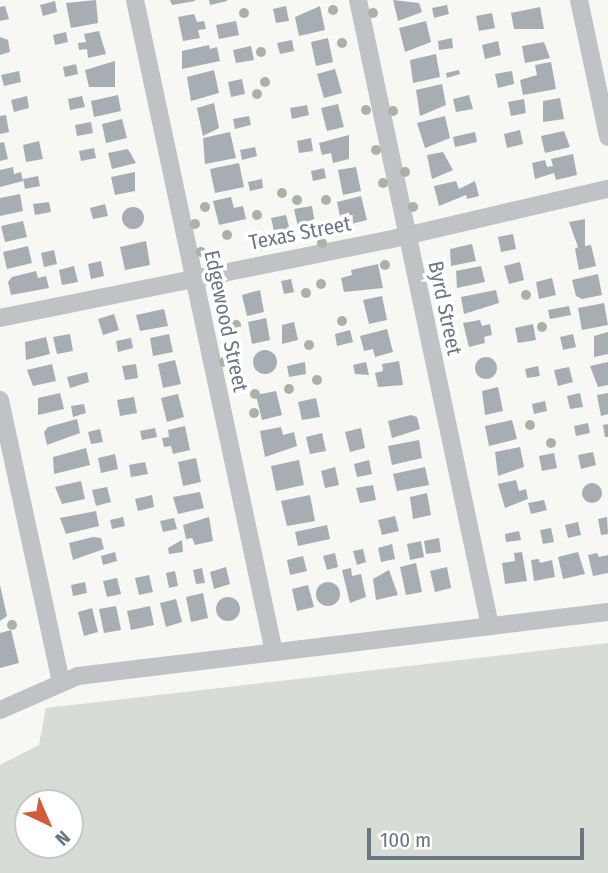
<!DOCTYPE html>
<html>
<head>
<meta charset="utf-8">
<style>
  body { margin:0 }
  #map { position:relative; width:608px; height:873px; overflow:hidden; background:#f7f7f4; font-family:"Fira Sans Condensed",sans-serif }
  div>[style] { position:absolute }
  [style*='--x'] { left:calc(var(--x)*1px); top:calc(var(--y)*1px); width:calc(var(--w)*1px); rotate:calc(var(--a)*1deg) }
  .green>* { inset:0; background:#d7dcd4 }
  .building>* { inset:0; background:#a7aeb3 }
  .round { border-radius:50% }
  .street>* { height:18px; margin:-9px; padding:0 9px; transform-origin:9px; border-radius:9px; background:#bfc3c6 }
  .trees>* { width:10px; height:10px; margin:-5px; border-radius:50%; background:#aab2a6 }
  span { translate:-50% -50%; white-space:nowrap; text-align:center; line-height:1.15; -webkit-text-stroke:7px #fff; paint-order:stroke }
  .street-label { font-size:21px; color:#697783 }
  .north { position:absolute; left:14px; top:789px; width:70px; height:70px; box-sizing:border-box; background:#fff; border:2px solid #c3c9cd; border-radius:50%; rotate:136deg; font-size:19px; font-weight:700; line-height:28px; text-align:center; color:#697783 }
  .north::after { content:''; display:block; margin:auto; width:24px; height:32px; background:#d35c38; clip-path:polygon(50% 0,100% 100%,50% 72%,0 100%) }
  .scale { position:absolute; left:367px; top:828px; width:217px; height:32px; box-sizing:border-box; border:4px solid #697783; border-top:0; padding-left:9px; font-size:21px; line-height:24px; white-space:nowrap; color:#697783; -webkit-text-stroke:5px #fff; paint-order:stroke }
</style>
</head>
<body>
<div id="map">
  <div class="green">
    <i style="clip-path:polygon(evenodd,608px 643px,608px 873px,0 873px,0 765px,39px 745px,46px 708px,608px 643px,28px 803px,70px 803px,70px 845px,28px 845px,28px 803px)"></i>
  </div>
  <div class="building">
    <i style="clip-path:polygon(96px 0,98px 23px,71px 28px,66px 3px)"></i>
    <i style="clip-path:polygon(170px 0,195px 0,195px 1px,172px 5px)"></i>
    <i style="clip-path:polygon(209px 0,227px 0,227px 1px,210px 5px)"></i>
    <i style="clip-path:polygon(393px 0,419px 3px,422px 12px,398px 21px)"></i>
    <i style="clip-path:polygon(55px 1px,57px 12px,43px 16px,40px 5px)"></i>
    <i style="clip-path:polygon(447px 5px,449px 14px,434px 18px,432px 8px)"></i>
    <i style="clip-path:polygon(5px 6px,9px 19px,0 21px,0 7px)"></i>
    <i style="clip-path:polygon(286px 6px,289px 21px,276px 23px,273px 9px)"></i>
    <i style="clip-path:polygon(320px 6px,325px 30px,299px 36px,295px 17px)"></i>
    <i style="clip-path:polygon(540px 7px,544px 29px,514px 29px,511px 13px)"></i>
    <i style="clip-path:polygon(492px 13px,495px 28px,479px 31px,476px 16px)"></i>
    <i style="clip-path:polygon(194px 14px,197px 22px,204px 21px,206px 29px,198px 30px,200px 38px,183px 41px,178px 17px)"></i>
    <i style="clip-path:polygon(236px 21px,239px 35px,219px 39px,216px 25px)"></i>
    <i style="clip-path:polygon(426px 21px,431px 42px,405px 52px,399px 28px)"></i>
    <i style="clip-path:polygon(99px 31px,106px 54px,88px 58px,87px 49px,79px 50px,78px 43px,86px 42px,84px 34px)"></i>
    <i style="clip-path:polygon(66px 32px,68px 42px,55px 45px,53px 35px)"></i>
    <i style="clip-path:polygon(0 37px,8px 40px,10px 52px,0 55px)"></i>
    <i style="clip-path:polygon(328px 38px,333px 62px,316px 66px,311px 42px)"></i>
    <i style="clip-path:polygon(452px 38px,453px 48px,439px 50px,438px 41px)"></i>
    <i style="clip-path:polygon(292px 40px,294px 51px,280px 54px,277px 43px)"></i>
    <i style="clip-path:polygon(498px 41px,501px 55px,485px 59px,482px 45px)"></i>
    <i style="clip-path:polygon(544px 42px,550px 58px,525px 63px,522px 46px)"></i>
    <i style="clip-path:polygon(209px 45px,210px 49px,217px 47px,220px 61px,182px 69px,182px 51px)"></i>
    <i style="clip-path:polygon(251px 46px,254px 60px,236px 63px,233px 50px)"></i>
    <i style="clip-path:polygon(436px 54px,440px 77px,413px 83px,410px 60px)"></i>
    <i style="clip-path:polygon(115px 61px,115px 87px,89px 87px,85px 70px)"></i>
    <i style="clip-path:polygon(551px 62px,556px 89px,523px 95px,520px 80px,537px 75px,535px 65px)"></i>
    <i style="clip-path:polygon(76px 64px,78px 74px,65px 77px,63px 67px)"></i>
    <i style="clip-path:polygon(335px 69px,342px 93px,324px 98px,317px 74px)"></i>
    <i style="clip-path:polygon(214px 70px,219px 93px,191px 101px,187px 77px)"></i>
    <i style="clip-path:polygon(459px 70px,460px 74px,447px 78px,446px 73px)"></i>
    <i style="clip-path:polygon(19px 71px,21px 82px,4px 86px,1px 75px)"></i>
    <i style="clip-path:polygon(512px 71px,514px 84px,498px 88px,495px 74px)"></i>
    <i style="clip-path:polygon(242px 79px,245px 94px,231px 97px,228px 82px)"></i>
    <i style="clip-path:polygon(442px 84px,446px 105px,420px 116px,416px 90px)"></i>
    <i style="clip-path:polygon(118px 95px,121px 111px,94px 117px,91px 101px)"></i>
    <i style="clip-path:polygon(469px 95px,473px 109px,456px 112px,453px 99px)"></i>
    <i style="clip-path:polygon(27px 96px,29px 108px,14px 112px,11px 100px)"></i>
    <i style="clip-path:polygon(82px 96px,85px 107px,70px 110px,68px 99px)"></i>
    <i style="clip-path:polygon(560px 98px,564px 119px,543px 122px,543px 101px)"></i>
    <i style="clip-path:polygon(524px 99px,526px 113px,511px 116px,508px 102px)"></i>
    <i style="clip-path:polygon(214px 103px,219px 128px,203px 136px,197px 108px)"></i>
    <i style="clip-path:polygon(338px 104px,344px 127px,327px 131px,321px 108px)"></i>
    <i style="clip-path:polygon(307px 105px,309px 115px,292px 119px,290px 108px)"></i>
    <i style="clip-path:polygon(6px 115px,9px 132px,0 134px,0 116px)"></i>
    <i style="clip-path:polygon(249px 116px,251px 125px,235px 129px,233px 119px)"></i>
    <i style="clip-path:polygon(445px 116px,450px 138px,425px 148px,417px 123px)"></i>
    <i style="clip-path:polygon(122px 119px,127px 138px,106px 143px,102px 124px)"></i>
    <i style="clip-path:polygon(91px 122px,93px 133px,77px 136px,75px 125px)"></i>
    <i style="clip-path:polygon(520px 130px,523px 144px,507px 148px,504px 134px)"></i>
    <i style="clip-path:polygon(564px 131px,570px 147px,545px 153px,541px 136px)"></i>
    <i style="clip-path:polygon(230px 132px,236px 158px,205px 164px,203px 138px)"></i>
    <i style="clip-path:polygon(475px 132px,477px 142px,455px 147px,453px 137px)"></i>
    <i style="clip-path:polygon(349px 135px,349px 159px,333px 163px,331px 153px,322px 155px,319px 143px)"></i>
    <i style="clip-path:polygon(311px 138px,313px 151px,299px 153px,297px 141px)"></i>
    <i style="clip-path:polygon(39px 141px,43px 159px,26px 162px,23px 145px)"></i>
    <i style="clip-path:polygon(4px 142px,8px 159px,0 161px,0 143px)"></i>
    <i style="clip-path:polygon(255px 147px,257px 156px,242px 160px,240px 150px)"></i>
    <i style="clip-path:polygon(94px 148px,96px 158px,81px 161px,79px 151px)"></i>
    <i style="clip-path:polygon(128px 149px,136px 163px,112px 169px,108px 153px)"></i>
    <i style="clip-path:polygon(443px 152px,453px 170px,432px 179px,427px 155px)"></i>
    <i style="clip-path:polygon(573px 154px,577px 175px,556px 180px,554px 173px,535px 179px,532px 163px,545px 160px,547px 167px,553px 166px,551px 159px)"></i>
    <i style="clip-path:polygon(239px 163px,244px 187px,215px 193px,210px 169px)"></i>
    <i style="clip-path:polygon(13px 167px,14px 174px,21px 172px,23px 181px,0 187px,0 170px)"></i>
    <i style="clip-path:polygon(356px 167px,361px 191px,343px 195px,338px 170px)"></i>
    <i style="clip-path:polygon(324px 168px,326px 178px,313px 181px,311px 171px)"></i>
    <i style="clip-path:polygon(135px 172px,135px 191px,115px 195px,111px 177px)"></i>
    <i style="clip-path:polygon(38px 176px,40px 186px,25px 189px,23px 179px)"></i>
    <i style="clip-path:polygon(262px 179px,263px 188px,250px 191px,248px 182px)"></i>
    <i style="clip-path:polygon(456px 181px,459px 189px,475px 181px,479px 196px,467px 199px,466px 195px,439px 206px,434px 186px)"></i>
    <i style="clip-path:polygon(20px 194px,23px 211px,0 216px,0 198px)"></i>
    <i style="clip-path:polygon(361px 196px,367px 220px,351px 224px,348px 215px,340px 216px,337px 202px)"></i>
    <i style="clip-path:polygon(231px 197px,234px 208px,243px 206px,246px 219px,219px 225px,213px 201px)"></i>
    <i style="clip-path:polygon(49px 202px,51px 212px,35px 215px,33px 204px)"></i>
    <i style="clip-path:polygon(105px 204px,108px 216px,93px 219px,90px 208px)"></i>
    <i style="clip-path:polygon(312px 206px,315px 224px,298px 227px,294px 209px)"></i>
    <i class="round" style="left:122px;top:207px;width:22px;height:22px"></i>
    <i style="clip-path:polygon(286px 215px,290px 231px,275px 235px,271px 218px)"></i>
    <i style="clip-path:polygon(585px 219px,585px 246px,591px 245px,596px 266px,579px 270px,575px 249px,578px 247px,569px 222px)"></i>
    <i style="clip-path:polygon(23px 221px,27px 237px,5px 242px,1px 226px)"></i>
    <i style="clip-path:polygon(513px 234px,516px 249px,501px 252px,498px 237px)"></i>
    <i style="clip-path:polygon(146px 241px,150px 265px,125px 270px,120px 247px)"></i>
    <i style="clip-path:polygon(472px 244px,476px 261px,451px 266px,450px 249px)"></i>
    <i style="clip-path:polygon(28px 246px,32px 263px,7px 269px,3px 252px)"></i>
    <i style="clip-path:polygon(54px 250px,57px 264px,44px 267px,41px 253px)"></i>
    <i style="clip-path:polygon(101px 261px,104px 276px,91px 279px,88px 264px)"></i>
    <i style="clip-path:polygon(520px 262px,524px 280px,509px 284px,504px 266px)"></i>
    <i style="clip-path:polygon(378px 264px,383px 288px,344px 292px,341px 278px,352px 275px,351px 270px)"></i>
    <i style="clip-path:polygon(74px 266px,78px 282px,62px 285px,59px 270px)"></i>
    <i style="clip-path:polygon(481px 266px,485px 282px,457px 288px,456px 271px)"></i>
    <i style="clip-path:polygon(36px 271px,38px 278px,46px 276px,49px 288px,11px 295px,8px 282px,12px 277px)"></i>
    <i style="clip-path:polygon(598px 274px,602px 295px,582px 299px,576px 296px,572px 280px)"></i>
    <i style="clip-path:polygon(552px 278px,556px 295px,539px 299px,536px 282px)"></i>
    <i style="clip-path:polygon(291px 279px,294px 292px,284px 294px,281px 281px)"></i>
    <i style="clip-path:polygon(260px 290px,264px 312px,247px 316px,242px 295px)"></i>
    <i style="clip-path:polygon(496px 290px,499px 303px,464px 314px,461px 297px)"></i>
    <i style="clip-path:polygon(382px 296px,387px 320px,369px 324px,363px 300px)"></i>
    <i style="clip-path:polygon(604px 303px,608px 325px,582px 330px,578px 308px)"></i>
    <i style="clip-path:polygon(569px 306px,571px 315px,550px 319px,548px 310px)"></i>
    <i style="clip-path:polygon(164px 309px,168px 326px,140px 331px,136px 315px)"></i>
    <i style="clip-path:polygon(114px 314px,119px 330px,103px 335px,98px 319px)"></i>
    <i style="clip-path:polygon(266px 318px,270px 340px,252px 344px,248px 322px)"></i>
    <i style="clip-path:polygon(480px 320px,482px 326px,490px 324px,492px 335px,484px 337px,485px 343px,469px 347px,463px 323px)"></i>
    <i style="clip-path:polygon(294px 322px,298px 340px,282px 344px,282px 325px)"></i>
    <i style="clip-path:polygon(533px 324px,536px 340px,518px 343px,515px 328px)"></i>
    <i style="clip-path:polygon(387px 329px,393px 352px,375px 357px,373px 349px,364px 351px,360px 336px)"></i>
    <i style="clip-path:polygon(350px 330px,353px 342px,337px 346px,335px 334px)"></i>
    <i style="clip-path:polygon(608px 332px,608px 354px,594px 357px,594px 336px)"></i>
    <i style="clip-path:polygon(70px 334px,73px 351px,57px 354px,53px 337px)"></i>
    <i style="clip-path:polygon(169px 334px,173px 352px,153px 356px,150px 338px)"></i>
    <i style="clip-path:polygon(573px 334px,576px 347px,563px 350px,560px 337px)"></i>
    <i style="clip-path:polygon(46px 337px,50px 354px,26px 360px,25px 342px)"></i>
    <i style="clip-path:polygon(131px 338px,133px 348px,118px 352px,116px 341px)"></i>
    <i class="round" style="left:253px;top:350px;width:24px;height:24px"></i>
    <i class="round" style="left:475px;top:357px;width:22px;height:22px"></i>
    <i style="clip-path:polygon(175px 360px,181px 384px,163px 388px,158px 364px)"></i>
    <i style="clip-path:polygon(399px 361px,403px 385px,378px 387px,375px 373px,383px 371px,382px 364px)"></i>
    <i style="clip-path:polygon(305px 362px,306px 374px,289px 377px,287px 366px)"></i>
    <i style="clip-path:polygon(366px 362px,369px 375px,355px 374px,353px 365px)"></i>
    <i style="clip-path:polygon(608px 362px,608px 385px,598px 387px,590px 366px)"></i>
    <i style="clip-path:polygon(52px 364px,56px 381px,33px 386px,27px 370px)"></i>
    <i style="clip-path:polygon(136px 364px,138px 378px,125px 380px,122px 366px)"></i>
    <i style="clip-path:polygon(538px 366px,540px 376px,527px 378px,525px 369px)"></i>
    <i style="clip-path:polygon(569px 367px,573px 382px,558px 386px,554px 370px)"></i>
    <i style="clip-path:polygon(87px 372px,89px 382px,70px 388px,67px 377px)"></i>
    <i style="clip-path:polygon(498px 387px,503px 411px,485px 415px,482px 391px)"></i>
    <i style="clip-path:polygon(276px 391px,282px 415px,262px 420px,256px 395px)"></i>
    <i style="clip-path:polygon(60px 393px,64px 409px,38px 415px,38px 398px)"></i>
    <i style="clip-path:polygon(580px 393px,583px 407px,570px 409px,567px 396px)"></i>
    <i style="clip-path:polygon(608px 393px,608px 414px,601px 416px,597px 395px)"></i>
    <i style="clip-path:polygon(178px 394px,184px 417px,167px 422px,161px 398px)"></i>
    <i style="clip-path:polygon(134px 397px,137px 413px,120px 416px,117px 400px)"></i>
    <i style="clip-path:polygon(316px 398px,320px 417px,302px 420px,298px 402px)"></i>
    <i style="clip-path:polygon(545px 401px,547px 411px,534px 414px,532px 404px)"></i>
    <i style="clip-path:polygon(84px 404px,86px 413px,73px 417px,71px 406px)"></i>
    <i style="clip-path:polygon(411px 415px,417px 417px,420px 429px,392px 438px,388px 421px)"></i>
    <i style="clip-path:polygon(77px 419px,80px 433px,47px 445px,44px 432px,48px 427px)"></i>
    <i style="clip-path:polygon(512px 420px,517px 439px,489px 446px,485px 426px)"></i>
    <i style="clip-path:polygon(588px 423px,590px 433px,576px 436px,574px 426px)"></i>
    <i style="clip-path:polygon(608px 424px,608px 437px,605px 437px,603px 425px)"></i>
    <i style="clip-path:polygon(185px 426px,190px 450px,173px 454px,171px 446px,164px 447px,162px 438px,169px 437px,168px 430px)"></i>
    <i style="clip-path:polygon(281px 427px,283px 435px,294px 432px,297px 446px,265px 457px,260px 431px)"></i>
    <i style="clip-path:polygon(155px 428px,157px 437px,142px 440px,140px 431px)"></i>
    <i style="clip-path:polygon(361px 428px,365px 448px,350px 452px,345px 432px)"></i>
    <i style="clip-path:polygon(100px 429px,103px 442px,91px 444px,88px 432px)"></i>
    <i style="clip-path:polygon(322px 433px,326px 451px,310px 454px,306px 437px)"></i>
    <i style="clip-path:polygon(419px 440px,422px 458px,392px 465px,388px 446px)"></i>
    <i style="clip-path:polygon(520px 447px,524px 467px,498px 476px,495px 452px)"></i>
    <i style="clip-path:polygon(86px 448px,90px 465px,54px 474px,53px 457px)"></i>
    <i style="clip-path:polygon(593px 452px,596px 465px,581px 469px,578px 455px)"></i>
    <i style="clip-path:polygon(554px 453px,557px 468px,542px 471px,539px 456px)"></i>
    <i style="clip-path:polygon(115px 454px,118px 469px,101px 473px,98px 458px)"></i>
    <i style="clip-path:polygon(196px 458px,201px 482px,183px 486px,178px 462px)"></i>
    <i style="clip-path:polygon(299px 460px,304px 485px,276px 491px,271px 466px)"></i>
    <i style="clip-path:polygon(369px 460px,372px 474px,357px 477px,354px 464px)"></i>
    <i style="clip-path:polygon(145px 462px,148px 474px,131px 477px,129px 465px)"></i>
    <i style="clip-path:polygon(335px 467px,339px 485px,325px 488px,321px 471px)"></i>
    <i style="clip-path:polygon(425px 467px,429px 485px,397px 491px,393px 474px)"></i>
    <i style="clip-path:polygon(516px 480px,519px 491px,526px 489px,528px 499px,505px 508px,498px 484px)"></i>
    <i style="clip-path:polygon(81px 481px,85px 499px,62px 504px,55px 487px)"></i>
    <i class="round" style="left:582px;top:483px;width:20px;height:20px"></i>
    <i style="clip-path:polygon(373px 485px,376px 500px,360px 503px,356px 488px)"></i>
    <i style="clip-path:polygon(107px 487px,111px 502px,96px 506px,92px 490px)"></i>
    <i style="clip-path:polygon(200px 492px,204px 508px,178px 514px,173px 497px)"></i>
    <i style="clip-path:polygon(427px 493px,431px 515px,413px 519px,410px 497px)"></i>
    <i style="clip-path:polygon(152px 495px,154px 507px,138px 511px,135px 499px)"></i>
    <i style="clip-path:polygon(310px 495px,315px 521px,287px 526px,281px 501px)"></i>
    <i style="clip-path:polygon(544px 500px,547px 510px,531px 514px,528px 503px)"></i>
    <i style="clip-path:polygon(96px 511px,99px 526px,66px 534px,60px 518px)"></i>
    <i style="clip-path:polygon(395px 516px,399px 531px,382px 535px,378px 520px)"></i>
    <i style="clip-path:polygon(123px 517px,125px 526px,112px 529px,110px 520px)"></i>
    <i style="clip-path:polygon(209px 517px,213px 541px,195px 545px,192px 538px,186px 539px,183px 525px)"></i>
    <i style="clip-path:polygon(607px 517px,608px 534px,601px 535px,598px 519px)"></i>
    <i style="clip-path:polygon(174px 518px,177px 529px,163px 532px,160px 521px)"></i>
    <i style="clip-path:polygon(578px 522px,581px 535px,568px 538px,565px 525px)"></i>
    <i style="clip-path:polygon(327px 525px,330px 539px,298px 546px,295px 532px)"></i>
    <i style="clip-path:polygon(551px 528px,554px 542px,543px 544px,540px 530px)"></i>
    <i style="clip-path:polygon(519px 531px,521px 540px,506px 542px,505px 534px)"></i>
    <i style="clip-path:polygon(93px 537px,101px 538px,104px 549px,73px 560px,69px 543px)"></i>
    <i style="clip-path:polygon(439px 538px,441px 552px,426px 554px,424px 541px)"></i>
    <i style="clip-path:polygon(182px 540px,183px 552px,169px 554px,168px 548px)"></i>
    <i style="clip-path:polygon(421px 541px,424px 557px,410px 560px,407px 544px)"></i>
    <i style="clip-path:polygon(392px 544px,395px 559px,381px 562px,378px 548px)"></i>
    <i style="clip-path:polygon(363px 549px,366px 562px,357px 565px,353px 551px)"></i>
    <i style="clip-path:polygon(115px 552px,117px 561px,103px 565px,101px 556px)"></i>
    <i style="clip-path:polygon(522px 552px,527px 581px,505px 584px,502px 563px,515px 561px,514px 553px)"></i>
    <i style="clip-path:polygon(578px 552px,585px 574px,563px 579px,558px 557px)"></i>
    <i style="clip-path:polygon(335px 553px,338px 567px,327px 570px,323px 556px)"></i>
    <i style="clip-path:polygon(597px 553px,599px 557px,608px 555px,608px 573px,593px 576px,588px 555px)"></i>
    <i style="clip-path:polygon(303px 556px,307px 571px,290px 575px,287px 560px)"></i>
    <i style="clip-path:polygon(539px 559px,540px 563px,552px 560px,555px 577px,534px 581px,531px 560px)"></i>
    <i style="clip-path:polygon(416px 563px,422px 592px,406px 595px,400px 567px)"></i>
    <i style="clip-path:polygon(226px 567px,230px 584px,214px 589px,210px 572px)"></i>
    <i style="clip-path:polygon(447px 567px,451px 588px,435px 592px,430px 571px)"></i>
    <i style="clip-path:polygon(202px 568px,205px 583px,196px 584px,193px 570px)"></i>
    <i style="clip-path:polygon(351px 568px,352px 576px,361px 574px,366px 597px,350px 603px,342px 570px)"></i>
    <i style="clip-path:polygon(389px 570px,398px 595px,376px 600px,373px 579px)"></i>
    <i style="clip-path:polygon(175px 571px,178px 586px,169px 588px,166px 573px)"></i>
    <i style="clip-path:polygon(149px 575px,153px 592px,139px 595px,135px 578px)"></i>
    <i style="clip-path:polygon(117px 578px,121px 594px,107px 597px,103px 581px)"></i>
    <i class="round" style="left:316px;top:582px;width:24px;height:24px"></i>
    <i style="clip-path:polygon(85px 582px,87px 593px,73px 596px,71px 585px)"></i>
    <i style="clip-path:polygon(0 585px,7px 616px,0 621px)"></i>
    <i style="clip-path:polygon(308px 585px,314px 607px,297px 611px,292px 589px)"></i>
    <i style="clip-path:polygon(203px 593px,208px 618px,191px 622px,186px 597px)"></i>
    <i class="round" style="left:216px;top:597px;width:24px;height:24px"></i>
    <i style="clip-path:polygon(176px 599px,182px 622px,166px 627px,160px 603px)"></i>
    <i style="clip-path:polygon(116px 606px,121px 630px,104px 633px,99px 609px)"></i>
    <i style="clip-path:polygon(150px 606px,154px 625px,131px 630px,127px 611px)"></i>
    <i style="clip-path:polygon(92px 608px,98px 632px,84px 636px,78px 612px)"></i>
    <i style="clip-path:polygon(11px 630px,19px 663px,0 668px,0 633px)"></i>
  </div>
  <div class="street">
    <i style="--x:135;--y:0;--w:667;--a:77.97"></i>
    <i style="--x:358;--y:0;--w:640;--a:78.09"></i>
    <i style="--x:579;--y:0;--w:140;--a:78"></i>
    <i style="--x:0;--y:318;--w:396;--a:-11.4"></i>
    <i style="--x:388;--y:240;--w:226;--a:-13.1"></i>
    <i style="--x:0;--y:400;--w:288;--a:77.8"></i>
    <i style="--x:0;--y:710;--w:85;--a:-23.6"></i>
    <i style="--x:78;--y:676;--w:534;--a:-6.89"></i>
  </div>
  <div class="trees">
    <i style="left:333px;top:10px"></i>
    <i style="left:244px;top:13px"></i>
    <i style="left:373px;top:13px"></i>
    <i style="left:342px;top:43px"></i>
    <i style="left:261px;top:52px"></i>
    <i style="left:265px;top:82px"></i>
    <i style="left:257px;top:94px"></i>
    <i style="left:366px;top:110px"></i>
    <i style="left:393px;top:111px"></i>
    <i style="left:376px;top:150px"></i>
    <i style="left:405px;top:172px"></i>
    <i style="left:383px;top:183px"></i>
    <i style="left:282px;top:193px"></i>
    <i style="left:297px;top:200px"></i>
    <i style="left:326px;top:200px"></i>
    <i style="left:205px;top:207px"></i>
    <i style="left:413px;top:207px"></i>
    <i style="left:257px;top:215px"></i>
    <i style="left:195px;top:224px"></i>
    <i style="left:322px;top:227px"></i>
    <i style="left:227px;top:235px"></i>
    <i style="left:322px;top:243px"></i>
    <i style="left:260px;top:246px"></i>
    <i style="left:201px;top:252px"></i>
    <i style="left:385px;top:265px"></i>
    <i style="left:321px;top:284px"></i>
    <i style="left:306px;top:293px"></i>
    <i style="left:526px;top:295px"></i>
    <i style="left:342px;top:321px"></i>
    <i style="left:236px;top:325px"></i>
    <i style="left:542px;top:327px"></i>
    <i style="left:309px;top:345px"></i>
    <i style="left:224px;top:362px"></i>
    <i style="left:317px;top:380px"></i>
    <i style="left:289px;top:389px"></i>
    <i style="left:255px;top:394px"></i>
    <i style="left:254px;top:413px"></i>
    <i style="left:530px;top:425px"></i>
    <i style="left:551px;top:443px"></i>
    <i style="left:12px;top:625px"></i>
  </div>
  <div class="street-label">
    <span style="left:300px;top:233px;rotate:-11deg">Texas Street</span>
    <span style="left:445px;top:308px;rotate:78deg">Byrd Street</span>
    <span style="left:226px;top:321px;rotate:78deg">Edgewood Street</span>
  </div>
  <div class="north">N</div>
  <div class="scale">100 m</div>
</div>
</body>
</html>
